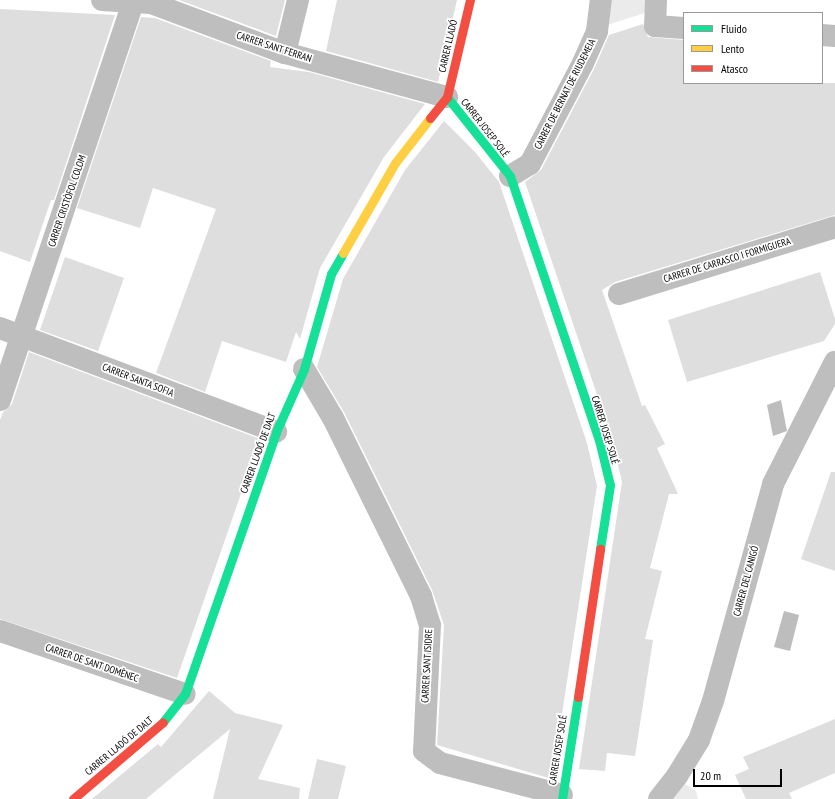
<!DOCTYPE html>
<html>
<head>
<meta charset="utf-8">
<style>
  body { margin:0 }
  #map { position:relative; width:835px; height:799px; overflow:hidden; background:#fff; font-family:"PT Sans Narrow",sans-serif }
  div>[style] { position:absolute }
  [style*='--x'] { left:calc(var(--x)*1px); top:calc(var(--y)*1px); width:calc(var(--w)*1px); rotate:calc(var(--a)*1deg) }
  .green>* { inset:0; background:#ebebeb }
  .water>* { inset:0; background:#bdbdbd }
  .building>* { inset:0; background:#dedede }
  .street>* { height:22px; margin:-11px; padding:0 11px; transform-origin:11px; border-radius:11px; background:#bebebe }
  .fast>* { height:9px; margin:-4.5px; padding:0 4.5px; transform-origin:4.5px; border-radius:4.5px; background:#16e098 }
  .slow>* { height:9px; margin:-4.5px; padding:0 4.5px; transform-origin:4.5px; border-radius:4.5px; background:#ffcf43 }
  .jam>* { height:9px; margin:-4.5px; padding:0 4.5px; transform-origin:4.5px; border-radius:4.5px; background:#f24e42 }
  span { translate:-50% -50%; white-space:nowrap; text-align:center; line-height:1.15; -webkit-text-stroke:3.5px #fff; paint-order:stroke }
  .street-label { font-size:10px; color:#000 }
  .legend { position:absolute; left:683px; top:12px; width:140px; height:72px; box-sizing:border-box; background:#fff; border:1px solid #999; margin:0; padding:5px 7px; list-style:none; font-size:12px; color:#000 }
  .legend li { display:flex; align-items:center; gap:8px; height:20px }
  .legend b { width:20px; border:1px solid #999 }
  .scale { position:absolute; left:693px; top:769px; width:89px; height:18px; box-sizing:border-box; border:2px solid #000; border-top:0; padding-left:5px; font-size:12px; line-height:14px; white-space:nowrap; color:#000; -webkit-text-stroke:3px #fff; paint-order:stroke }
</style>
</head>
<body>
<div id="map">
  <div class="green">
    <i style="clip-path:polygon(605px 0,654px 0,654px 10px,601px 27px)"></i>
    <i style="clip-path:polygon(679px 780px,696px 791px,698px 799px,664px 799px)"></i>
  </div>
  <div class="water">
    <i style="clip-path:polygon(781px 400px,787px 431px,773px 436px,767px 405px)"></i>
    <i style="clip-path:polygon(784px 611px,799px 615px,790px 651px,774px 647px)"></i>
  </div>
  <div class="building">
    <i style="clip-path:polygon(179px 0,285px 0,276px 36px)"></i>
    <i style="clip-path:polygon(337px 0,457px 0,438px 82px,326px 51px)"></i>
    <i style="clip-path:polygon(0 9px,115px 15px,54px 200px,51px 200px,30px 262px,0 251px)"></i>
    <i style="clip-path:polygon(141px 17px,155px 18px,271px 61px,270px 67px,309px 72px,425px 104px,384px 157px,320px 268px,300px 339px,296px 332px,286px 362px,222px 341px,205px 392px,156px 373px,216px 209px,153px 188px,140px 228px,77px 208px)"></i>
    <i style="clip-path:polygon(643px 24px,648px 37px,684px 40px,684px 83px,835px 83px,835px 215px,615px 282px,602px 290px,642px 406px,645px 405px,665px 444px,657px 448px,678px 494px,669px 494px,650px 568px,662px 571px,645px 639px,653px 640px,635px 756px,607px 753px,605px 771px,579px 769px,622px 482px,611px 436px,525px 182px,541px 170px,594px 69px,609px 35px)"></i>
    <i style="clip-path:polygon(444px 121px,475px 152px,499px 182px,587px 443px,597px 486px,552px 779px,437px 745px,444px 625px,432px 590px,344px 412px,317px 367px,343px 279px,405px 170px)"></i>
    <i style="clip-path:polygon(65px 257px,124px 278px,98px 351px,40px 330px)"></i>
    <i style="clip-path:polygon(820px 272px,835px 319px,835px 324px,824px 341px,687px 382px,668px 320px)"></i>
    <i style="clip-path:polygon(29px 352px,260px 439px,177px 678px,0 619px,0 420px,3px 412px,12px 404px)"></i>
    <i style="clip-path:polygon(831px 472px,835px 472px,835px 571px,801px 559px)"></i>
    <i style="clip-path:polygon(209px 691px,235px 713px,283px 725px,258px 779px,300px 788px,299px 799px,213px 799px,230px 729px,146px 799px,92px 799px,158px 744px,161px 747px)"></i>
    <i style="clip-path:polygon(835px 719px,835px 773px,789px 793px,792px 799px,746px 799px,735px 775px,749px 769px,743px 757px)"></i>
    <i style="clip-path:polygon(317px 759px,346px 766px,338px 799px,308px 799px)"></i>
  </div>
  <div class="street">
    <i style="--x:102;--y:0;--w:49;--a:3.5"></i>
    <i style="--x:151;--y:3;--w:143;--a:20.5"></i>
    <i style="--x:285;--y:53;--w:168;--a:15.2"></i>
    <i style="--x:656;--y:0;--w:26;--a:92"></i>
    <i style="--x:655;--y:26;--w:29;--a:4"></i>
    <i style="--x:822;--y:35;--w:13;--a:4"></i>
    <i style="--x:285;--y:53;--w:55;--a:-76.2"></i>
    <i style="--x:510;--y:176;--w:23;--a:-31"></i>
    <i style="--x:530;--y:164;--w:114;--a:-62.3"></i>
    <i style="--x:583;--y:63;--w:35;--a:-66"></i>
    <i style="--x:597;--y:31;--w:31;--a:-83"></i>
    <i style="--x:619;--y:294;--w:226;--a:-17.2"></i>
    <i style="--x:0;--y:328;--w:295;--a:20.6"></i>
    <i style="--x:304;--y:369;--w:57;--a:59.4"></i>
    <i style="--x:333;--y:418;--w:199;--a:63.7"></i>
    <i style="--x:421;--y:596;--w:30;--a:73"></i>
    <i style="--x:430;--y:625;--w:126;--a:92.7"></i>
    <i style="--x:424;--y:751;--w:20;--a:37"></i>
    <i style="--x:440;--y:763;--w:126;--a:14.7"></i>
    <i style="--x:0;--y:400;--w:420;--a:-71.5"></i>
    <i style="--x:0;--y:631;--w:195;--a:18.8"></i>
    <i style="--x:659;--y:799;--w:29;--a:-52"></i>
    <i style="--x:677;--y:776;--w:42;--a:-58.6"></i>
    <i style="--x:699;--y:740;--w:41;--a:-70.3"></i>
    <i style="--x:713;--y:701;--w:225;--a:-74.5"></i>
    <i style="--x:773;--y:484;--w:137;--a:-63.1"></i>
  </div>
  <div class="fast">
    <i style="--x:447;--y:97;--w:101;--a:51.4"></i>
    <i style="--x:510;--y:176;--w:279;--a:71.4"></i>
    <i style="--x:599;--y:440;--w:46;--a:76.3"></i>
    <i style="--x:610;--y:485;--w:65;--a:98.9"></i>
    <i style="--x:163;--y:722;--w:36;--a:-52"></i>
    <i style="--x:185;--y:694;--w:277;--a:-70.8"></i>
    <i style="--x:276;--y:432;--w:69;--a:-66"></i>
    <i style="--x:304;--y:369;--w:99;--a:-74.1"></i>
    <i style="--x:331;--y:274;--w:24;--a:-60"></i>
    <i style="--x:562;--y:799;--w:103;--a:-81.1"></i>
  </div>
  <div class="slow">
    <i style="--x:343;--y:253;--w:104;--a:-60"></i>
    <i style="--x:395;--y:163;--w:57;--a:-52.1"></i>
  </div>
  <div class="jam">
    <i style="--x:430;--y:118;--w:27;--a:-51"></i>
    <i style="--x:447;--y:97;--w:100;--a:-76.7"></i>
    <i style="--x:578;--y:697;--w:150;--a:-81.5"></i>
    <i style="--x:73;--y:799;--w:118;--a:-40.5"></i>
  </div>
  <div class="street-label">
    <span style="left:448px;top:46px;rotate:-77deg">CARRER LLADÓ</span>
    <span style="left:274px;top:47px;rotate:18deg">CARRER SANT FERRAN</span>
    <span style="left:565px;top:94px;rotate:-63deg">CARRER DE BERNAT DE RIUDEMEIA</span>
    <span style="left:485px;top:128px;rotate:52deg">CARRER JOSEP SOLÉ</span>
    <span style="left:67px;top:201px;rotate:-71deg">CARRER CRISTÒFOL COLOM</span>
    <span style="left:727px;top:260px;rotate:-17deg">CARRER DE CARRASCO I FORMIGUERA</span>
    <span style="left:138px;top:380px;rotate:21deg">CARRER SANTA SOFIA</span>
    <span style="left:605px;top:430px;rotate:73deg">CARRER JOSEP SOLÉ</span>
    <span style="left:258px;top:453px;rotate:-70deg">CARRER LLADÓ DE DALT</span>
    <span style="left:746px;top:581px;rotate:-75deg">CARRER DEL CANIGÓ</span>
    <span style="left:92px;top:663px;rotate:19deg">CARRER DE SANT DOMÈNEC</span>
    <span style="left:427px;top:666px;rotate:-87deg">CARRER SANT ISIDRE</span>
    <span style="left:119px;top:746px;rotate:-40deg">CARRER LLADÓ DE DALT</span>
    <span style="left:558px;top:750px;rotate:-81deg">CARRER JOSEP SOLÉ</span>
  </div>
  <ul class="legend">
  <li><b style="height:5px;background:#16e098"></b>Fluido</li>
  <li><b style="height:5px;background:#ffcf43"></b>Lento</li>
  <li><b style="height:5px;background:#f24e42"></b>Atasco</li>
  </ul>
  <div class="scale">20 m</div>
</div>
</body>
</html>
